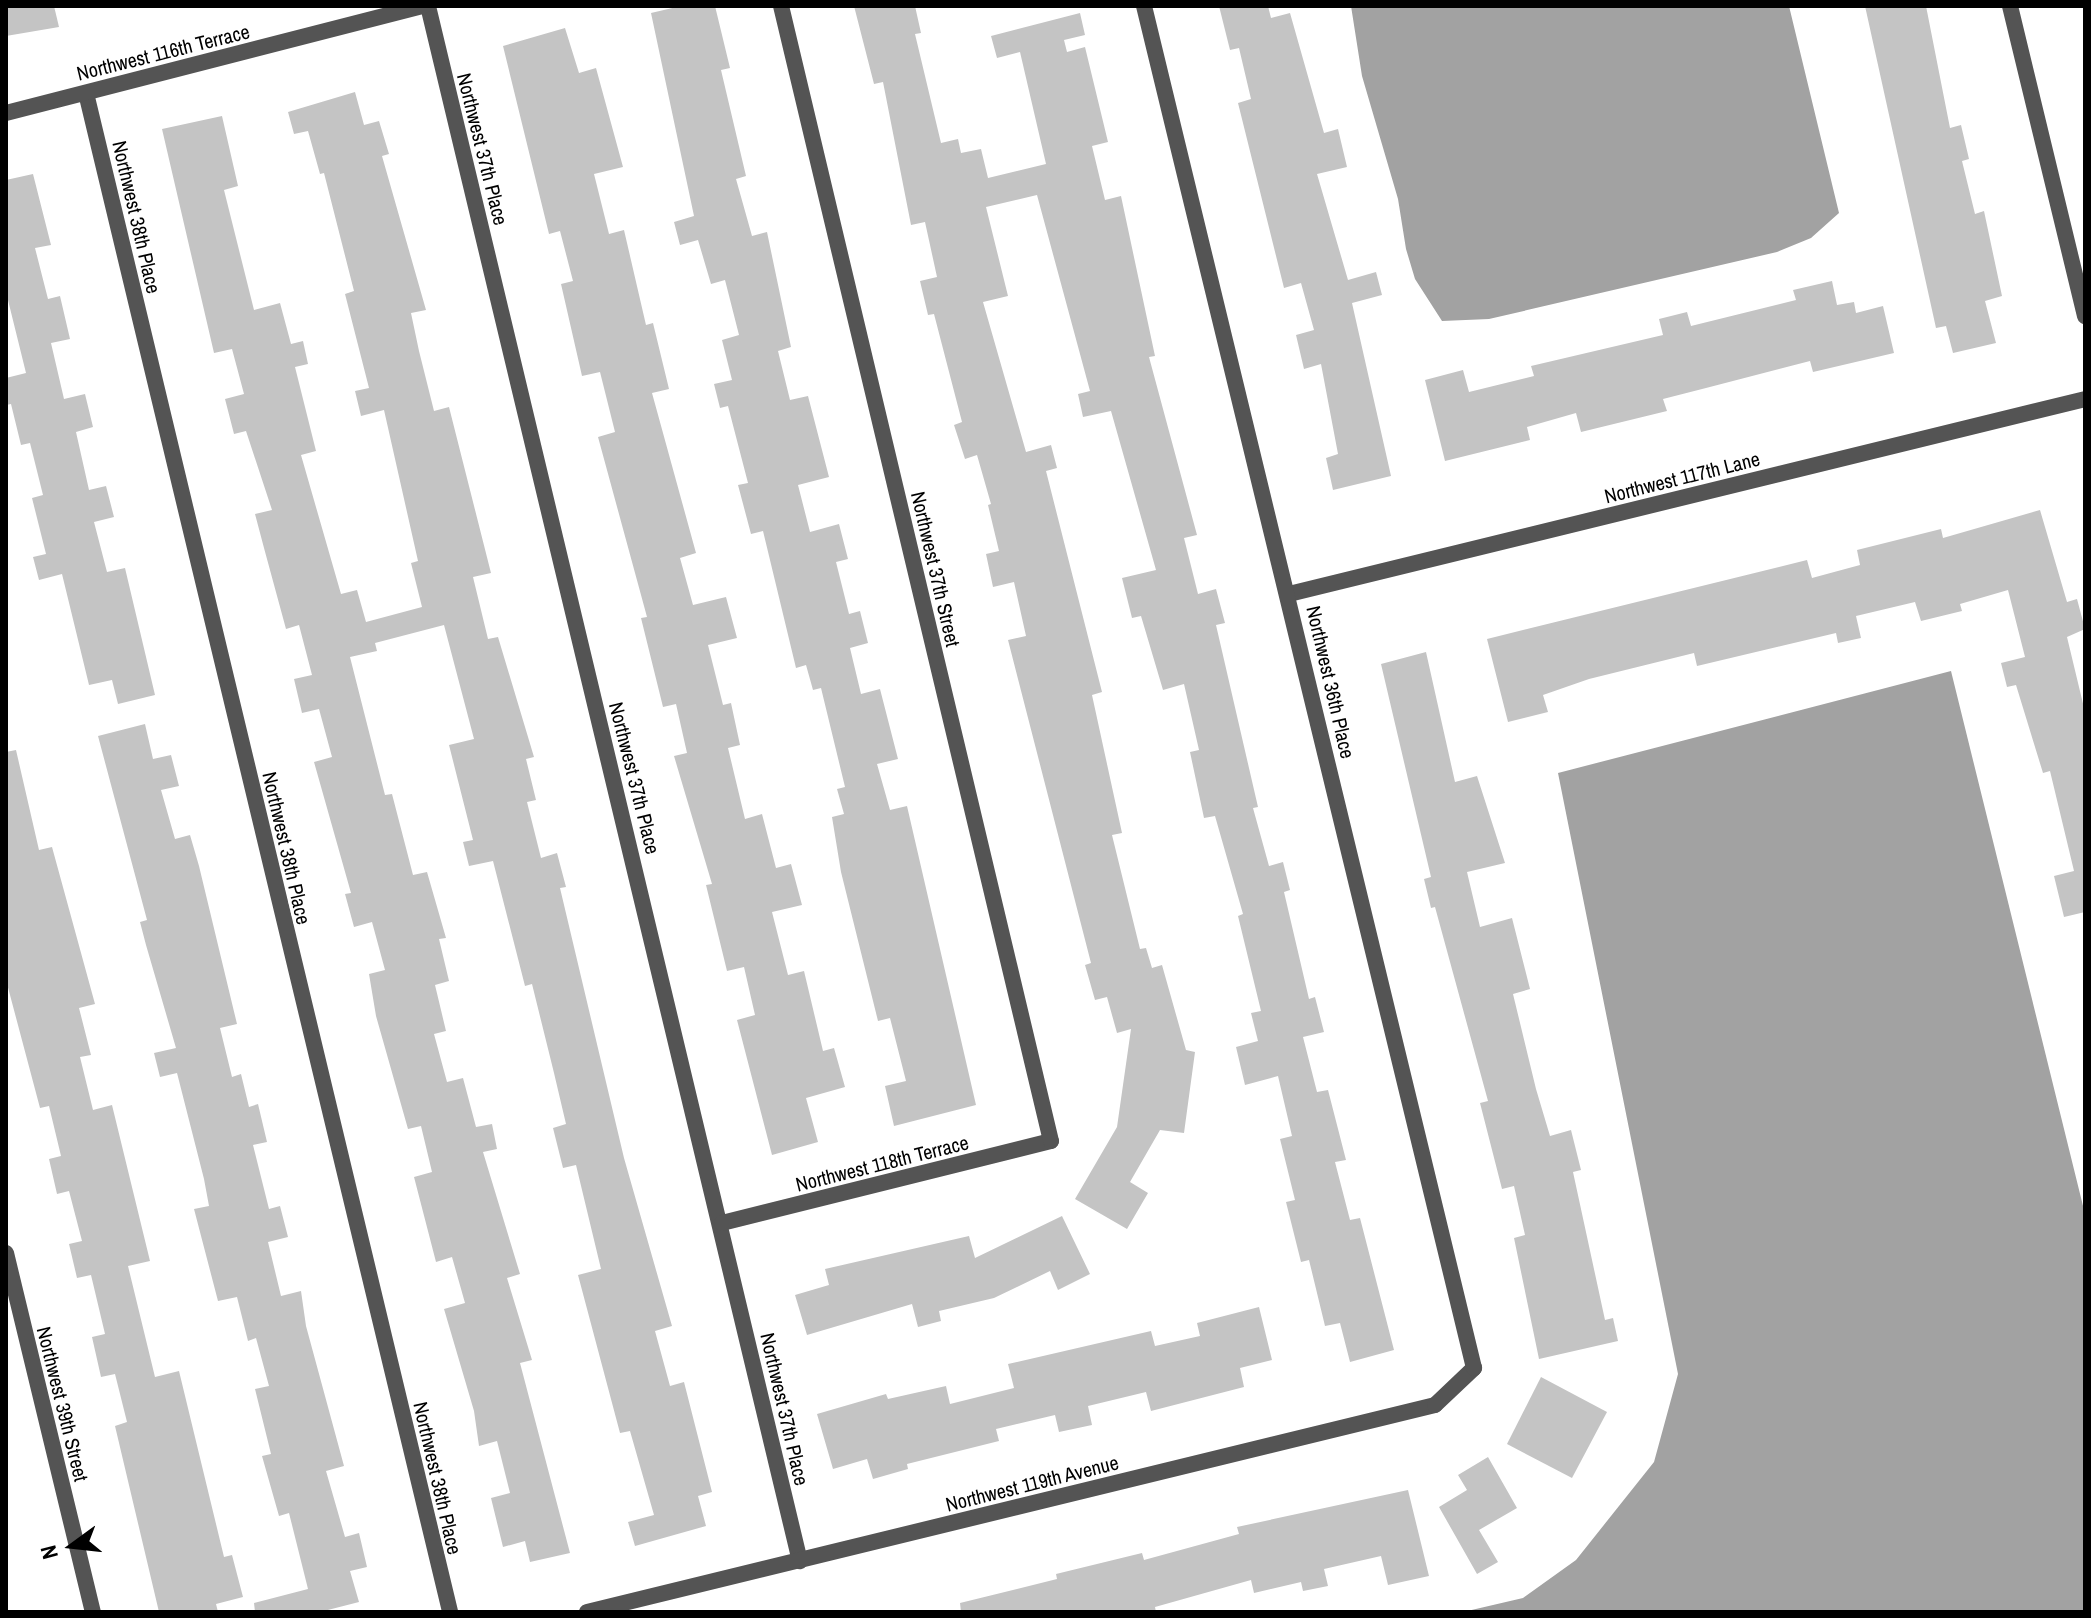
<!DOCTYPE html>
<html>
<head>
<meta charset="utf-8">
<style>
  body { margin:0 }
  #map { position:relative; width:2091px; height:1618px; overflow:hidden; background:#fff; font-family:"Archivo Narrow",sans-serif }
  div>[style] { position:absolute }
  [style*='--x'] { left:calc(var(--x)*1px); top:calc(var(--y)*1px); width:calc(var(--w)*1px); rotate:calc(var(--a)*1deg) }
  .water>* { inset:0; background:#a2a2a2 }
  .building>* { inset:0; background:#c4c4c4 }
  .street>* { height:16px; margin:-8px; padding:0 8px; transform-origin:8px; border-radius:8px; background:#545454 }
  span { translate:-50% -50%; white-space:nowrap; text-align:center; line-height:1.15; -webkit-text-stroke:6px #fff; paint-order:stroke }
  .street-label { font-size:20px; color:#000 }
  .frame { position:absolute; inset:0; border:8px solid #000; pointer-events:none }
  .north { position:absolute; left:32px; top:1506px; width:80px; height:80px; -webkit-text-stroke:6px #fff; paint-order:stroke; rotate:255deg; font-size:22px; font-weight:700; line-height:32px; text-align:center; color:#000 }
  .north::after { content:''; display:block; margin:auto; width:28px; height:36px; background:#000; clip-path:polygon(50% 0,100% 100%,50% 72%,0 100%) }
</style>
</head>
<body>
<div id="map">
  <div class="water">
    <i style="clip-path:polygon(1351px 6px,1789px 6px,1839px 213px,1811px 238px,1777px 252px,1489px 319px,1442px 321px,1415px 279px,1406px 249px,1398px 199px,1362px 76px)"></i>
    <i style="clip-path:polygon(1951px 671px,2085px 1214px,2085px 1612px,1463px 1612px,1523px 1598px,1576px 1560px,1654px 1462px,1678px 1374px,1558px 773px)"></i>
  </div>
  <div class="building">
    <i style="clip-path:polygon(6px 6px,54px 6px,59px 27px,6px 36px)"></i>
    <i style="clip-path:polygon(681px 6px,715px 6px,730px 68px,721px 70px,746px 176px,736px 179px,752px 236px,767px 232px,791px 347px,778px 351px,790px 400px,808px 396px,829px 477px,798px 485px,810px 532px,839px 524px,848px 559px,836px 562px,849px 614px,860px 611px,868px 643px,850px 648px,861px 694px,880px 689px,898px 759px,877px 764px,890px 810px,907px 806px,976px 1105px,894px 1126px,885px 1086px,906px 1081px,890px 1018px,878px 1021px,841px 872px,832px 817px,844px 814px,837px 789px,845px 787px,821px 688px,813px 690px,806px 665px,796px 668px,763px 531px,751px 534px,738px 485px,748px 483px,728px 406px,720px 408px,714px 384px,732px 380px,722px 340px,739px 335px,725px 280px,711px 284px,698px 240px,680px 245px,674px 222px,694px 216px,651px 13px)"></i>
    <i style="clip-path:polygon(854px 6px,915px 6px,921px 33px,915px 34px,941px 143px,958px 139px,961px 153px,981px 149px,988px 178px,1046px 164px,1020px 52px,997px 58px,991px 36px,1080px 13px,1085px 35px,1064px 40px,1067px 52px,1085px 47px,1108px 142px,1092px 146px,1105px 200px,1121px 196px,1155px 356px,1149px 357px,1197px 535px,1184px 538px,1198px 594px,1216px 589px,1225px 623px,1216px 625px,1258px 807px,1253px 808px,1269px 866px,1283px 862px,1290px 890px,1284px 892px,1309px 999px,1315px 997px,1324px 1032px,1303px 1037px,1317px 1092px,1328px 1090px,1346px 1160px,1335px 1162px,1350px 1220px,1360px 1218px,1394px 1350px,1350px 1362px,1340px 1323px,1325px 1326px,1309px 1260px,1301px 1262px,1286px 1202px,1295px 1200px,1280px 1139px,1292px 1136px,1278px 1076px,1245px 1085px,1236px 1047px,1258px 1041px,1251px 1013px,1261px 1011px,1238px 916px,1243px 914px,1215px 816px,1204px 818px,1190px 752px,1199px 750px,1184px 684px,1163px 690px,1141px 616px,1132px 618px,1122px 578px,1156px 570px,1111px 411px,1083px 417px,1078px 394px,1090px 391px,1037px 195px,986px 207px,1008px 296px,983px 302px,1026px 452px,1051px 445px,1057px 468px,1046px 471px,1102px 692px,1092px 695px,1122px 833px,1112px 835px,1140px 949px,1146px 948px,1152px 968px,1162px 965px,1186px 1050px,1195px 1052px,1184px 1133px,1160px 1130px,1130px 1182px,1148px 1193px,1127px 1229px,1075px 1199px,1117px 1127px,1131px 1029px,1117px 1033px,1107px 997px,1095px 1000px,1085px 965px,1091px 963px,1008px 640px,1026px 636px,1014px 582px,993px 587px,986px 554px,999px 551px,988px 505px,991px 504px,977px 455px,965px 459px,954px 425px,962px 422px,934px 314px,928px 315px,920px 281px,937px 277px,925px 222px,911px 225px,883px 82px,874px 84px)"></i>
    <i style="clip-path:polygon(1219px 6px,1268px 6px,1271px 18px,1290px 13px,1324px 133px,1338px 129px,1347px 167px,1317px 174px,1348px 280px,1376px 272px,1382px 295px,1352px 303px,1391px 476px,1333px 490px,1326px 458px,1338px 454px,1321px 364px,1304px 369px,1296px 335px,1314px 330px,1301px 283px,1284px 288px,1238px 103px,1251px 99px,1239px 48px,1230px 50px)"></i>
    <i style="clip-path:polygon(1865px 6px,1926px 6px,1950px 128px,1961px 125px,1969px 159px,1962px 161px,1975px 214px,1984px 211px,2002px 296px,1985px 301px,1996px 343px,1953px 353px,1946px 326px,1936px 328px)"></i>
    <i style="clip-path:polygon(565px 28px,579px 73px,596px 68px,623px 167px,594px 174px,609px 234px,624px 230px,646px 325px,653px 323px,669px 389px,652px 393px,696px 553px,680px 558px,693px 605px,726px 597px,737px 638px,708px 645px,723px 705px,731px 703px,740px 745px,728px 748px,745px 819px,762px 814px,776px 868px,791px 864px,802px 905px,772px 912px,788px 975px,804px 971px,823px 1051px,834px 1048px,845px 1087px,806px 1098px,818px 1142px,772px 1155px,737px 1020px,755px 1015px,744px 967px,727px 971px,706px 885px,712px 884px,674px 756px,687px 753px,676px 704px,663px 707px,641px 618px,647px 617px,598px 437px,615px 432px,600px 372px,582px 376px,561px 284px,573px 281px,560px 231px,549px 234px,503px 46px)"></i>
    <i style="clip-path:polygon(355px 92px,364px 125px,379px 121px,389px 154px,382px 156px,426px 310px,411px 313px,419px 351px,434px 411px,449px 407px,491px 573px,473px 577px,488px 639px,498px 637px,534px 757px,526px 759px,536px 800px,527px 802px,541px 858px,557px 853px,566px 887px,560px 888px,624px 1158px,672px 1326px,655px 1331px,670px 1386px,684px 1382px,712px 1492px,698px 1496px,706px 1526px,635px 1546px,628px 1522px,654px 1515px,630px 1431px,620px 1433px,578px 1275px,601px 1269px,576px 1165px,563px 1168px,553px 1128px,566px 1124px,554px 1073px,532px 984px,525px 986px,493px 861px,469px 866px,463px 842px,473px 840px,449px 745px,474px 739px,444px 625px,375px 643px,377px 651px,350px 657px,385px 795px,392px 794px,413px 875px,427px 872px,446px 938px,439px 939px,449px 981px,435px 985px,446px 1031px,434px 1034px,447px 1082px,463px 1078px,476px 1127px,492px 1124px,497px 1149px,483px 1152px,520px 1274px,507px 1278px,532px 1360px,520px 1363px,570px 1553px,530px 1562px,525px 1541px,503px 1547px,491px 1498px,510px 1493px,497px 1441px,479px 1446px,474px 1411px,444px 1309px,465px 1303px,452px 1257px,436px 1262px,414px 1177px,432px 1172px,421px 1126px,408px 1129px,376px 1016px,369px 974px,385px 970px,372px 922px,354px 927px,345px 894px,351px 893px,314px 762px,332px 757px,319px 709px,302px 713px,294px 679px,312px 675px,299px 625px,286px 629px,264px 548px,255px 514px,272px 510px,246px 431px,234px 434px,225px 399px,244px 394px,232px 349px,214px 353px,162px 129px,222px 116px,238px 186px,224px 190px,254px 310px,280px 303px,291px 344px,303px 341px,308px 364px,295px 367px,316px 451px,301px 455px,341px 594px,357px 590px,366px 622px,422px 607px,411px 563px,418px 561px,384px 410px,361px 416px,355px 391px,369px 388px,345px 294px,354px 291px,324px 173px,320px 174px,308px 131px,294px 134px,288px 112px)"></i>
    <i style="clip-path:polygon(33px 174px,51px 245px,35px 248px,48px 299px,60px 296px,70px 339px,51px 343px,64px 399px,85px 394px,93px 427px,76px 432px,89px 490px,106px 486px,114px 517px,94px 522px,107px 572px,125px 568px,155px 695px,118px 704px,112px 680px,89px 685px,62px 574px,39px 580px,33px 557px,46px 554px,32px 498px,43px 495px,30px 443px,21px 445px,11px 404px,6px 405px,6px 378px,26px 373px,6px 292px,6px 180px)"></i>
    <i style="clip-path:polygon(1832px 281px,1837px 305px,1854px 302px,1856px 313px,1883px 306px,1894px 353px,1813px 372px,1810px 361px,1706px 388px,1663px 399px,1667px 411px,1581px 432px,1576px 413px,1527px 427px,1530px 440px,1445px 461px,1425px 380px,1463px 370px,1469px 392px,1534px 376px,1531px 366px,1663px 335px,1659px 319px,1687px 312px,1691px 326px,1796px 300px,1793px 290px)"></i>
    <i style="clip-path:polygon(2040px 510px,2067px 602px,2077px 599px,2085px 629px,2067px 637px,2085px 712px,2085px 912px,2064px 917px,2054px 876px,2074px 871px,2050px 771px,2043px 773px,2016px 685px,2007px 687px,2001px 663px,2025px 657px,2008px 590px,1960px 604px,1962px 611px,1921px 621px,1915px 602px,1856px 616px,1861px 638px,1838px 643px,1836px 633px,1697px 666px,1694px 653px,1589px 679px,1543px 695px,1548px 712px,1508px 722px,1487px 639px,1807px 560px,1812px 578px,1860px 565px,1857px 550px,1941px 529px,1943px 538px)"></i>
    <i style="clip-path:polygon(1426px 652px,1455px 782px,1477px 776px,1505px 863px,1467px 872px,1480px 927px,1512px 918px,1530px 989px,1513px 994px,1536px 1089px,1550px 1136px,1571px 1130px,1581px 1170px,1573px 1172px,1605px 1320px,1613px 1318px,1618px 1341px,1539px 1359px,1514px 1238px,1525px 1235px,1514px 1186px,1502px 1189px,1480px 1103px,1488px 1101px,1435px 907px,1431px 908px,1424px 879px,1431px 877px,1381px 664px)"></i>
    <i style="clip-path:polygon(145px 724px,153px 759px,171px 755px,179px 786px,161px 790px,175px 839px,190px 835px,199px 866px,237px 1024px,220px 1028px,232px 1077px,241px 1074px,249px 1107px,258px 1104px,267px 1142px,253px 1145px,269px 1209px,280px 1206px,288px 1237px,268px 1242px,281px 1296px,301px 1291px,306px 1326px,344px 1466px,326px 1471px,345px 1537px,359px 1533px,367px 1567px,350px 1571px,359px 1602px,320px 1612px,255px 1612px,254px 1603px,308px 1589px,289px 1513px,279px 1516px,262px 1456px,271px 1454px,255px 1389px,269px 1386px,256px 1338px,248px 1341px,237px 1297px,218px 1301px,194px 1209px,209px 1206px,204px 1179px,177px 1073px,160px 1077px,154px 1053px,176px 1048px,146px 945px,140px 922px,147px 920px,98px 736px)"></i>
    <i style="clip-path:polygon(16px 750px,39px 850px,52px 847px,95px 1004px,79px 1008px,91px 1055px,80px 1057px,93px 1110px,112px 1105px,150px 1261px,128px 1266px,155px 1377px,179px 1371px,224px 1557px,232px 1555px,243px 1597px,216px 1604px,218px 1612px,159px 1612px,115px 1426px,127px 1422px,115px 1374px,101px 1377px,92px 1337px,105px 1334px,91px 1275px,77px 1278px,69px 1244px,82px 1241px,69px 1191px,57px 1194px,49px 1159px,61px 1156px,49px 1106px,40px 1108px,6px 980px,6px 752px)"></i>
    <i style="clip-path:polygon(1062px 1216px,1090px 1274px,1058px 1290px,1050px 1271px,994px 1298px,939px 1311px,941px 1321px,918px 1327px,912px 1304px,807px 1335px,795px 1295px,829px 1285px,825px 1269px,969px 1236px,975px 1258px)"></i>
    <i style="clip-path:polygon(1259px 1307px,1272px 1360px,1240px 1368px,1244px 1387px,1151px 1411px,1146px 1392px,1088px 1406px,1092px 1425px,1059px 1432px,1055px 1415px,996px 1429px,999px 1441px,907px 1464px,908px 1469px,873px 1479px,867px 1459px,833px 1469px,817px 1414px,886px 1394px,888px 1399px,946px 1386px,950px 1404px,1014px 1388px,1008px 1364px,1151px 1331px,1155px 1346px,1200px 1336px,1197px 1323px)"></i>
    <i style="clip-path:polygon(1541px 1377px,1607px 1412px,1572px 1478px,1507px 1444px)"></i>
    <i style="clip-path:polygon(1488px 1457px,1517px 1508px,1479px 1530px,1498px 1562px,1477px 1574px,1439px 1507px,1467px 1490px,1458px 1475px)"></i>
    <i style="clip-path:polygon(1408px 1490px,1429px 1576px,1388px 1585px,1381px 1556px,1324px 1569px,1328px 1586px,1303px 1591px,1301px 1582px,1254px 1593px,1251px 1580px,1155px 1607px,1156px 1612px,961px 1612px,960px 1603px,1057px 1579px,1056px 1574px,1142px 1553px,1144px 1560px,1239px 1534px,1237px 1527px)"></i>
  </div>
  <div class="street">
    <i style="--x:428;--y:6;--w:1599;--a:76.55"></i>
    <i style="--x:2010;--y:6;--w:319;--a:76.4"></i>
    <i style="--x:86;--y:93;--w:1562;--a:76.52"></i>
    <i style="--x:6;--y:113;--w:431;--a:-14.4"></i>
    <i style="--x:1289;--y:594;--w:820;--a:-13.76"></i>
    <i style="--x:722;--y:1223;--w:339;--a:-14"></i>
    <i style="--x:1051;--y:1141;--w:1167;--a:-103.38"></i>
    <i style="--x:6;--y:1253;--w:369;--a:76.4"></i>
    <i style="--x:587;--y:1612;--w:873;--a:-13.72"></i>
    <i style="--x:1435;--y:1405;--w:54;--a:-43.5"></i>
    <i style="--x:1474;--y:1368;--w:1401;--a:-103.62"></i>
  </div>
  <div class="street-label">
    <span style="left:163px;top:52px;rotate:-14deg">Northwest 116th Terrace</span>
    <span style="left:483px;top:149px;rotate:76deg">Northwest 37th Place</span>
    <span style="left:137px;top:217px;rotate:77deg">Northwest 38th Place</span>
    <span style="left:1682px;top:477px;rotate:-14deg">Northwest 117th Lane</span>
    <span style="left:936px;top:569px;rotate:77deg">Northwest 37th Street</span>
    <span style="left:1331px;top:682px;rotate:77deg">Northwest 36th Place</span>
    <span style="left:635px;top:778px;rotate:76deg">Northwest 37th Place</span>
    <span style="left:287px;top:848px;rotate:77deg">Northwest 38th Place</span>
    <span style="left:882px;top:1163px;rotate:-14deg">Northwest 118th Terrace</span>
    <span style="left:63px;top:1404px;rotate:76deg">Northwest 39th Street</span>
    <span style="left:785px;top:1409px;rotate:77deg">Northwest 37th Place</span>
    <span style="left:438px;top:1478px;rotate:77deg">Northwest 38th Place</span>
    <span style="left:1032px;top:1483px;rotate:-14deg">Northwest 119th Avenue</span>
  </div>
  <div class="frame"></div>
  <div class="north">N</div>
</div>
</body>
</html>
